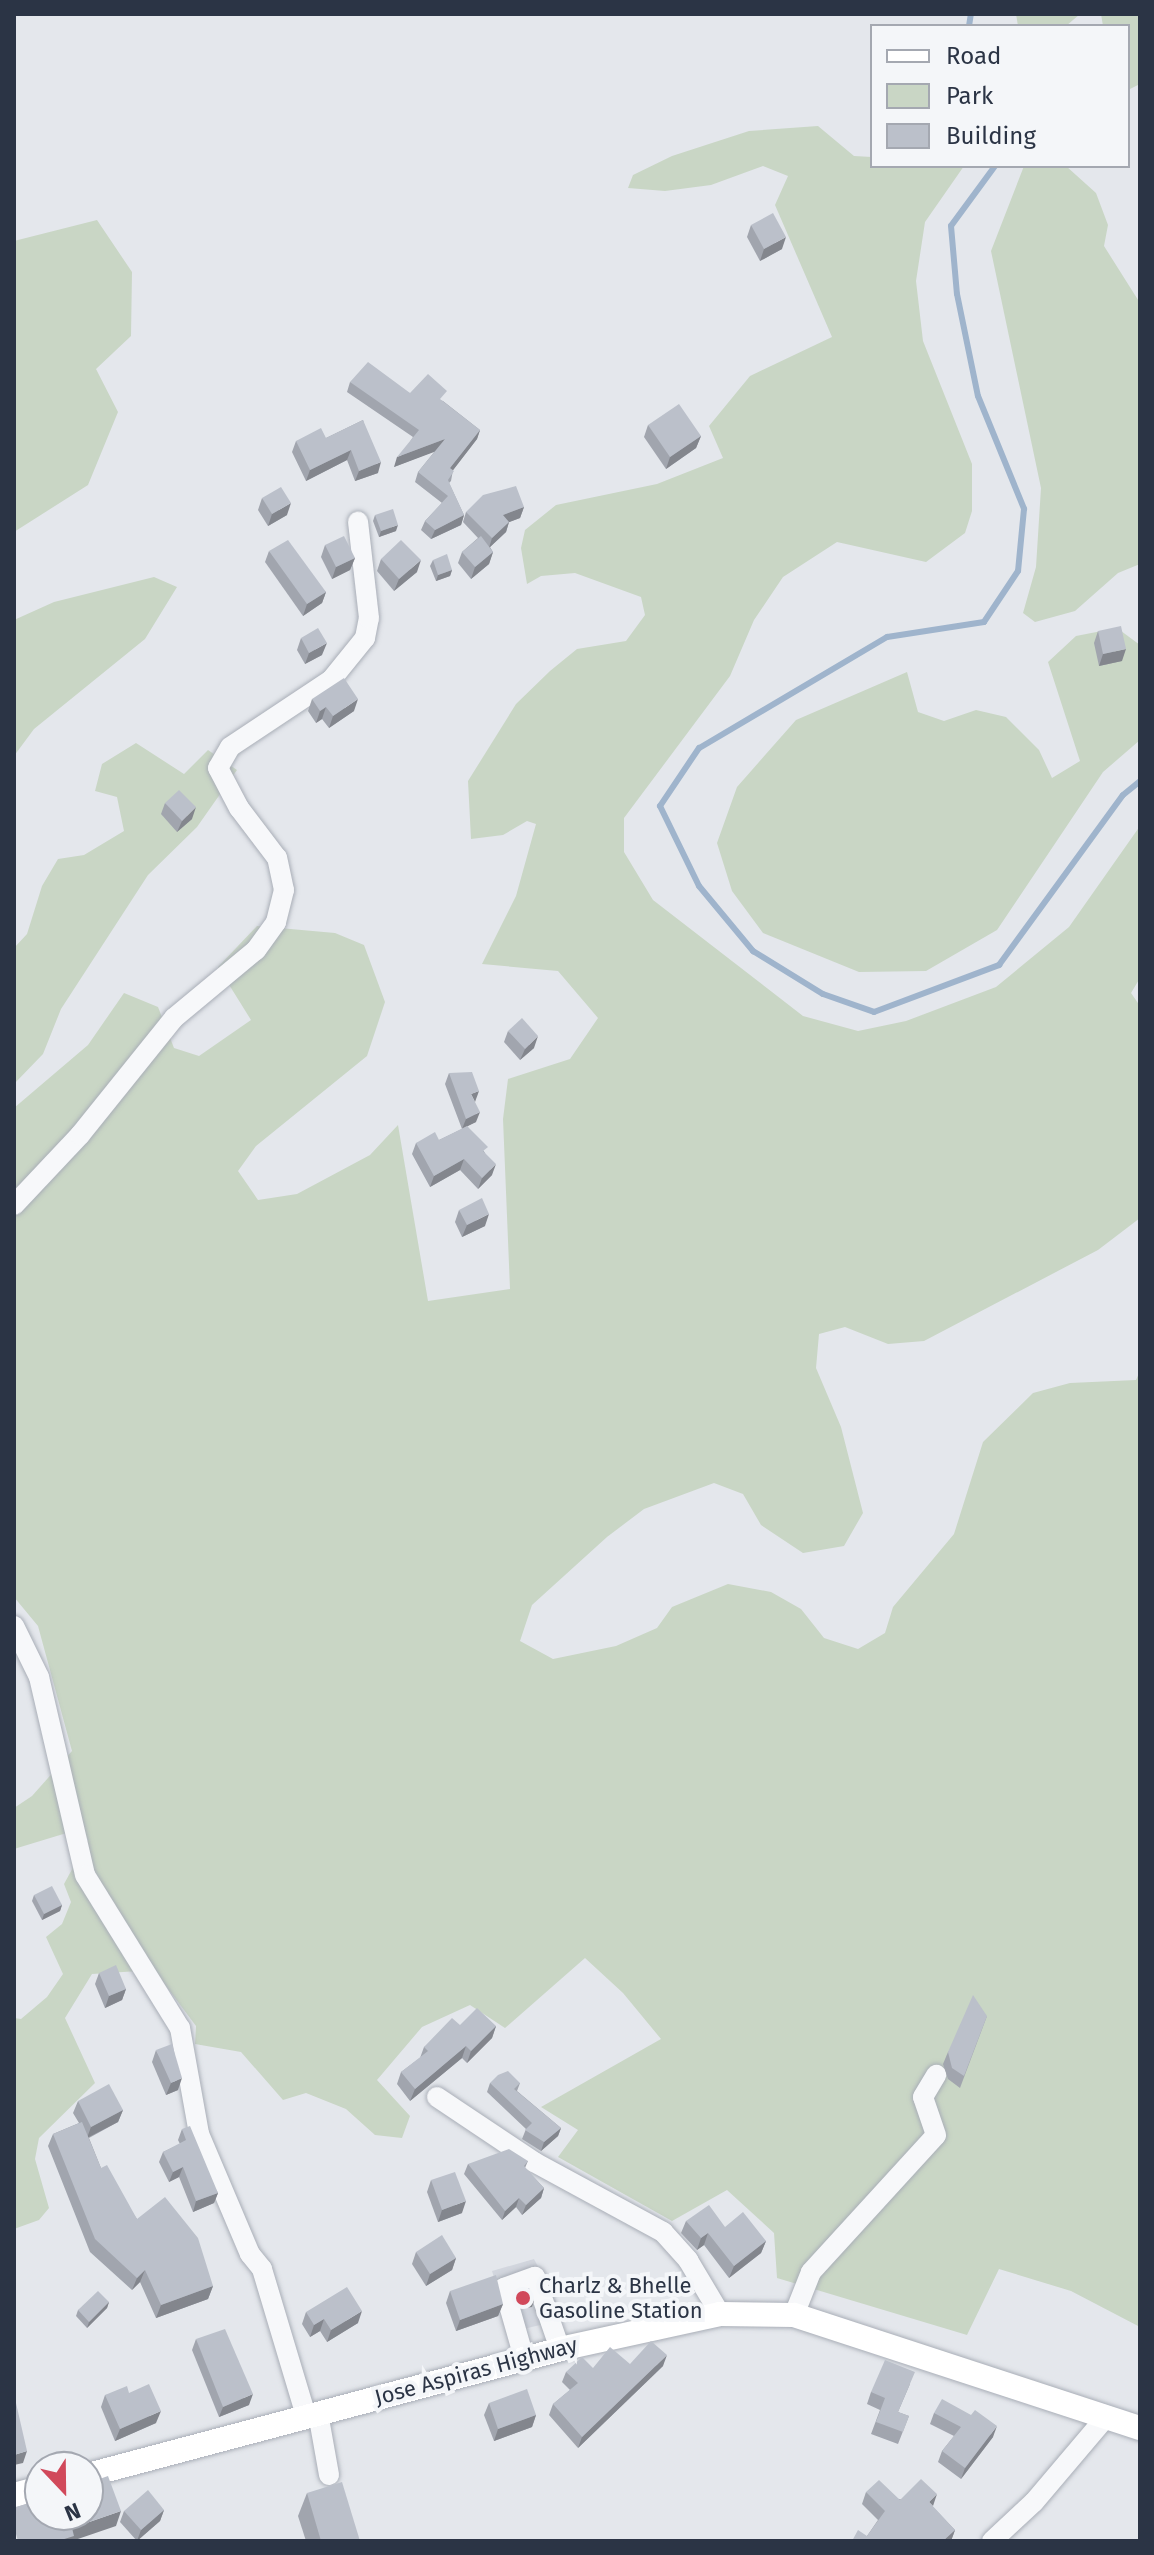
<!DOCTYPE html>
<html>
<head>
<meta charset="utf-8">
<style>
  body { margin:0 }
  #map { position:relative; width:1154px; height:2555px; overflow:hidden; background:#e4e7ec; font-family:"Fira Sans",sans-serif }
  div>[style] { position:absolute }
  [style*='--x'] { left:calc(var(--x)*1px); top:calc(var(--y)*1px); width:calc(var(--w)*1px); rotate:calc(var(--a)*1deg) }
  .built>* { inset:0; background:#d2d6de }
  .green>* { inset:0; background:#c9d6c5 }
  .stream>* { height:6px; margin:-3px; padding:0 3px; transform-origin:3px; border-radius:3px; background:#9fb4cc }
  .roads { filter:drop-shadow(0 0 2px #a9aeb7) drop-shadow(0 0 2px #a9aeb7) }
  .minor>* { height:20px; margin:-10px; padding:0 10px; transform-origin:10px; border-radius:10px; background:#f7f8fa }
  .major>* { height:24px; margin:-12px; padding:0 12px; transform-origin:12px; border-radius:12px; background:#fff }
  .wall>* { inset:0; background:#a1a5ae }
  .shaded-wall>* { inset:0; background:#83868d }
  .building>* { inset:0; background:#bbc0ca }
  .dots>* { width:22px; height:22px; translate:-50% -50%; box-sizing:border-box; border:4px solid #f4f6f9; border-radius:50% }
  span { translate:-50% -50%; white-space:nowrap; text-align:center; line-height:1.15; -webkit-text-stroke:8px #f4f6f9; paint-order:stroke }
  .poi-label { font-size:22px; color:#2b3445 }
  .left { translate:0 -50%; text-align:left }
  .street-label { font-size:22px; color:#2b3445 }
  .frame { position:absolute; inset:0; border:16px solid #2b3445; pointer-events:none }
  .legend { position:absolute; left:870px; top:24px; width:260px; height:144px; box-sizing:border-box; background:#f4f6f9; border:2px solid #a4a8b1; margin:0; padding:10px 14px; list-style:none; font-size:24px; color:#2b3445 }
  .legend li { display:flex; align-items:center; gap:16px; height:40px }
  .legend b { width:40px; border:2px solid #a4a8b1 }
  .north { position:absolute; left:24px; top:2451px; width:80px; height:80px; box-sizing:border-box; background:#f4f6f9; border:2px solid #a4a8b1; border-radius:50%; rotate:158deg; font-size:22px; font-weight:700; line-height:32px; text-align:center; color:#2b3445 }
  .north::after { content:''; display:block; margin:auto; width:28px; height:36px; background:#d1495b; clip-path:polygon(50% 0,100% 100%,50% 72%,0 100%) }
</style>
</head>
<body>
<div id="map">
  <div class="built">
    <i style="clip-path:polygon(534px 2259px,565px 2319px,511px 2332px,492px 2271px)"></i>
  </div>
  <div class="green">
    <i style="clip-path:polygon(1016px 14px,1080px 14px,1066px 26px,1018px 26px)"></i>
    <i style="clip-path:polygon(1101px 14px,1140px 14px,1140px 84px,1128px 90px,1128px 26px,1103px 26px)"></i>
    <i style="clip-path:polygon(818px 126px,854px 156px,872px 157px,872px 166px,964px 166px,925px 222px,916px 281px,923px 341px,972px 464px,972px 511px,965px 533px,926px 562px,837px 542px,783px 577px,754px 620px,730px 676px,624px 818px,624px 852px,653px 900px,803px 1016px,858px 1031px,906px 1021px,996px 987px,1069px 927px,1140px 826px,1140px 978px,1131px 993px,1140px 1006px,1140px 1218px,1098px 1250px,924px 1341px,888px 1344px,845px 1327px,819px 1334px,816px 1368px,841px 1427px,863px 1513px,844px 1546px,803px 1553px,761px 1525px,743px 1494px,714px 1483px,644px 1509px,607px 1537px,532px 1605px,520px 1641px,553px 1659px,616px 1646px,657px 1628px,672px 1607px,728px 1584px,771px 1592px,801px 1609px,824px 1638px,858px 1649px,885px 1633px,893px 1607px,954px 1534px,983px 1442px,1033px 1393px,1070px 1383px,1136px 1380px,1140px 1371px,1140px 2327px,1071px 2291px,999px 2269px,967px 2335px,777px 2278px,774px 2233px,727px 2190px,672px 2221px,558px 2157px,578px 2130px,541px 2107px,661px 2039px,623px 1993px,585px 1958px,505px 2028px,470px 2005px,422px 2027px,377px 2080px,410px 2116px,402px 2138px,375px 2135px,346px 2109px,306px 2093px,283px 2100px,241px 2052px,195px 2044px,196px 2026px,154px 1970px,92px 1974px,65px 2018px,95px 2083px,39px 2138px,35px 2159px,49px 2208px,39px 2220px,14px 2229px,14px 2018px,21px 2019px,47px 1997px,63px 1974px,46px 1937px,62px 1924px,71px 1902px,64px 1884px,88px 1840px,83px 1828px,14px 1849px,14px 1808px,32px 1796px,72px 1751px,38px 1626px,14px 1597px,14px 1108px,88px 1045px,124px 993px,158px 1007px,174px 1048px,199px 1056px,251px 1020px,218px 967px,257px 926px,335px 933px,364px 945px,385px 1002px,367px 1056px,256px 1146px,238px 1171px,258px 1200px,297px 1194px,370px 1155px,398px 1125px,428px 1301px,510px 1289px,503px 1119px,508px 1079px,570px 1059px,598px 1018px,558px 971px,482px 964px,516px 896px,536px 824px,527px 821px,503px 835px,471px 839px,468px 781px,516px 704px,550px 671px,577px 649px,626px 641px,645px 615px,641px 597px,575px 573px,541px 576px,527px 584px,521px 548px,525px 530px,556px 505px,657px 484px,723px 458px,709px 426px,750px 376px,832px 337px,775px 205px,788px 176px,763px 166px,711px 185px,665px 191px,628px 188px,633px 175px,672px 156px,749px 131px)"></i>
    <i style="clip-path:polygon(1024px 166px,1066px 166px,1096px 193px,1108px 225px,1104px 246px,1140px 303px,1140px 564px,1118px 573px,1075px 611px,1035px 622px,1023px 613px,1036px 567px,1041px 488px,991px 251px)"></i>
    <i style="clip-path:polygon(97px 220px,132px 272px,131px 336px,96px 369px,118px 412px,88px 485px,14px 532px,14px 241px)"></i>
    <i style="clip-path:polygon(154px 577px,177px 587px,145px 639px,34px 729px,14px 756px,14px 620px,54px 602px)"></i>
    <i style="clip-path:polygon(1117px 628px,1140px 645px,1140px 740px,1103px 772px,997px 930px,926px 971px,859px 972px,763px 933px,732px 891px,717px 843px,737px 787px,796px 720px,907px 672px,918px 712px,944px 721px,976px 710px,1006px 717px,1039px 750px,1052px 778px,1080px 761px,1048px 662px,1076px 636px)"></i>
    <i style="clip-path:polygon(136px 743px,184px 774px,208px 750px,237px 770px,197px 827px,148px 875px,61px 1009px,43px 1054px,14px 1084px,14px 948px,27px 934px,42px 886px,58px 859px,84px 855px,124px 831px,117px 797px,95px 791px,102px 764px)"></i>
  </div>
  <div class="stream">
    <i style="--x:969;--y:26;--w:12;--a:-81"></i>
    <i style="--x:995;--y:166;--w:74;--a:126.3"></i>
    <i style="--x:951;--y:226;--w:68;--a:85"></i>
    <i style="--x:957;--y:294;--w:104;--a:78.4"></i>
    <i style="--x:978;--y:396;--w:122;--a:67.8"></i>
    <i style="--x:1024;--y:509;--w:62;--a:95.5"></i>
    <i style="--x:1018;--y:571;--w:61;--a:123.7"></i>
    <i style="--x:984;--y:622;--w:98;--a:171.2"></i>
    <i style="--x:887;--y:637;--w:218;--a:149.4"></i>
    <i style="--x:699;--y:748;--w:70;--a:123.9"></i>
    <i style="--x:660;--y:806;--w:89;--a:64"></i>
    <i style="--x:699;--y:886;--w:85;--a:50.3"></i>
    <i style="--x:753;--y:951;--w:82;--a:31.6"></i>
    <i style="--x:823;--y:994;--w:54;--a:19.4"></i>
    <i style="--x:874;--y:1012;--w:134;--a:-20.6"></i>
    <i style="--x:999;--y:965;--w:210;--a:-53.9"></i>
    <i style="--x:1123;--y:795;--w:22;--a:-39"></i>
  </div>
  <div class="roads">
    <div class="minor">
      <i style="--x:14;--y:1205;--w:96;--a:-46.7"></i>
      <i style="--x:80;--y:1135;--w:150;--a:-51.2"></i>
      <i style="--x:174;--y:1018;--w:107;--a:-39.7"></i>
      <i style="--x:256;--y:950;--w:34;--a:-54"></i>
      <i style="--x:276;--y:922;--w:33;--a:-76"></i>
      <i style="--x:284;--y:890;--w:33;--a:-102"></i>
      <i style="--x:277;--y:858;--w:63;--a:-127.2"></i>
      <i style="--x:239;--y:808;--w:45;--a:-117.7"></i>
      <i style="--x:218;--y:768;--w:24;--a:-60"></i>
      <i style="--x:230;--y:747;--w:121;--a:-33.6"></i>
      <i style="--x:331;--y:680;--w:54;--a:-51"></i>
      <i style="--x:365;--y:638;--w:20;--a:-79"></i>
      <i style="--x:369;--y:618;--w:97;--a:-96.5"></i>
      <i style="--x:14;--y:1626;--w:57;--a:63.9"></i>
      <i style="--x:39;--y:1677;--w:203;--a:76.9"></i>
      <i style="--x:85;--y:1875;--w:180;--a:58.2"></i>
      <i style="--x:180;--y:2028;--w:108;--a:79.8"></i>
      <i style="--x:199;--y:2134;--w:130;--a:67"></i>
      <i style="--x:250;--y:2254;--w:19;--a:51"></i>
      <i style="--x:262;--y:2269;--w:153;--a:73.3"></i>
      <i style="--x:437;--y:2097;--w:117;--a:33.8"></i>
      <i style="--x:534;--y:2162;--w:147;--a:28.5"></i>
      <i style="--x:663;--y:2232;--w:38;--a:48"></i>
      <i style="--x:688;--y:2260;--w:63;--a:59.3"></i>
      <i style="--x:794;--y:2315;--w:46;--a:-68.4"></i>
      <i style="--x:811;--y:2272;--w:185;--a:-47.6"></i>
      <i style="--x:936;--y:2135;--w:40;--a:-108.9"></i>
      <i style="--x:923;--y:2097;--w:26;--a:-59"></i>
      <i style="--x:524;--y:2358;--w:73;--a:-105.9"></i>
      <i style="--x:504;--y:2288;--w:33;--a:-20"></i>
      <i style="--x:535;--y:2277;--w:76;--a:70.9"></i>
      <i style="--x:318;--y:2413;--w:63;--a:79.9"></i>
      <i style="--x:992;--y:2541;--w:57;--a:-42.9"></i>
      <i style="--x:1034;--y:2502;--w:113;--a:-49.7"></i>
    </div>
    <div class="major">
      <i style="--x:88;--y:2475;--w:489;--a:-14.9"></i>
      <i style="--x:560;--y:2349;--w:164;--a:-12.3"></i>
      <i style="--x:720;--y:2314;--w:74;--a:0.8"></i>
      <i style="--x:794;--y:2315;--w:364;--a:18.1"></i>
      <i style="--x:14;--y:2495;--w:27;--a:-15"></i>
    </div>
  </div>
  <div class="wall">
    <i style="clip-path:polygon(751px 225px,782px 249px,760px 261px,747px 237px)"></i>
    <i style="clip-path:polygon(350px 382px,410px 393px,443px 401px,480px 430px,477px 439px,453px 470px,451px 481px,449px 483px,464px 515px,461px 525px,431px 539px,421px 530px,425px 521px,442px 503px,415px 482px,418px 472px,435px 451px,394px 467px,413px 437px,347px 392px)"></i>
    <i style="clip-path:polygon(363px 420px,378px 473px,355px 481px,347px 460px,306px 481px,292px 452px,296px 441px,326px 438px)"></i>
    <i style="clip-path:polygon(648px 425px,701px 436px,696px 448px,666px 469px,644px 437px)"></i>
    <i style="clip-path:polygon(262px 498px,287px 515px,268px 526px,258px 510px)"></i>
    <i style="clip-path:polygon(524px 507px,520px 518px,509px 522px,506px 532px,490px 547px,493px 552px,489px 564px,471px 579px,458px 563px,462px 552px,478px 538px,463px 522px,466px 512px)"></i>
    <i style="clip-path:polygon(375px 515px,396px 531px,379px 537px,373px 521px)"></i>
    <i style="clip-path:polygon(325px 545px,355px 558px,350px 570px,332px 579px,321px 557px)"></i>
    <i style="clip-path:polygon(269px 551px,326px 592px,322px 603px,303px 616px,265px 562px)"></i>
    <i style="clip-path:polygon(381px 559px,417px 572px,394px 591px,377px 571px)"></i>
    <i style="clip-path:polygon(433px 560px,452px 570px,450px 576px,436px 581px,430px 566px)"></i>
    <i style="clip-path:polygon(1098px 631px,1122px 661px,1099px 666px,1094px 643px)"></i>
    <i style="clip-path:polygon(301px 638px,322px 655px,305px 664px,297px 650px)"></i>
    <i style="clip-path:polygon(312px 699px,354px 711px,329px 728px,322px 719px,316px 723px,308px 711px)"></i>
    <i style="clip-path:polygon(165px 803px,192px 819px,177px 832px,161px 814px)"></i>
    <i style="clip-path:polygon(508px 1031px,534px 1048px,520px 1060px,504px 1042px)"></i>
    <i style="clip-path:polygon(449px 1073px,475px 1102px,476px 1122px,467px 1126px,485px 1153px,492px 1175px,478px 1189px,460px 1170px,430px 1187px,412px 1154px,416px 1143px,439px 1140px,462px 1129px,445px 1084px)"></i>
    <i style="clip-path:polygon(459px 1210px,485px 1226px,462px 1237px,455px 1222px)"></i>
    <i style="clip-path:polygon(34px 1895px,62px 1905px,60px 1911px,42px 1920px,32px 1901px)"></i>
    <i style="clip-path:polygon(99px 1973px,126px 1989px,122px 2000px,105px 2008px,95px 1984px)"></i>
    <i style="clip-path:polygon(987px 2016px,960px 2088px,948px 2079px,943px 2064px,948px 2052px)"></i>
    <i style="clip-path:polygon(460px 2025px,496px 2026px,492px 2038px,467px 2063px,462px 2058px,410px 2101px,397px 2084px,401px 2072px,420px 2058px,424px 2047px)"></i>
    <i style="clip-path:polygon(156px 2050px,178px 2090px,166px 2095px,152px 2062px)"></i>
    <i style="clip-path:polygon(490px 2083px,520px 2083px,517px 2091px,561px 2128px,558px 2136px,541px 2151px,522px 2139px,526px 2129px,487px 2092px)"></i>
    <i style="clip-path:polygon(78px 2101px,123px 2110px,118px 2122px,89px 2138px,101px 2168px,137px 2219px,213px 2286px,208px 2299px,156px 2318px,140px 2282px,132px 2290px,90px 2252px,48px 2146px,53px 2134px,79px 2123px,73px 2113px)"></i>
    <i style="clip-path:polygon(182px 2129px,218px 2193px,214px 2203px,193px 2212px,179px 2177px,169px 2182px,159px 2162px,163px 2152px,180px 2144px,178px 2140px)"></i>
    <i style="clip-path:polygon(528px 2161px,525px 2168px,544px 2188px,541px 2198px,522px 2215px,516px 2207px,502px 2220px,464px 2174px,468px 2164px)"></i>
    <i style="clip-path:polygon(431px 2180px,462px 2213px,438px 2222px,427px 2192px)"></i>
    <i style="clip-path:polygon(686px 2221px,725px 2227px,766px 2241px,761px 2253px,729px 2278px,704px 2245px,697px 2250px,681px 2233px)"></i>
    <i style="clip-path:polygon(416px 2252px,456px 2258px,452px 2270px,426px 2286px,412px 2264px)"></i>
    <i style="clip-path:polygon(522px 2290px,532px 2307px,523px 2308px,520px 2296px)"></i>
    <i style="clip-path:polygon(450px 2291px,503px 2304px,498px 2316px,456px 2331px,446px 2303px)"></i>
    <i style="clip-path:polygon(109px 2302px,107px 2308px,87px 2328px,76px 2316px,78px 2310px)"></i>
    <i style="clip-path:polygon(306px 2312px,358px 2323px,327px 2342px,320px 2331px,310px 2337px,302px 2324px)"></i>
    <i style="clip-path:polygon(196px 2339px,249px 2405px,219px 2417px,192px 2350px)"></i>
    <i style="clip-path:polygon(630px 2364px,663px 2366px,578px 2448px,549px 2415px,553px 2404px,570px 2390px,562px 2382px,566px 2372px)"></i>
    <i style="clip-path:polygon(910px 2384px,898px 2412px,909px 2416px,898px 2444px,871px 2434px,880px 2410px,867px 2404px,871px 2392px)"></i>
    <i style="clip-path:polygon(129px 2393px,156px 2423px,115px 2441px,101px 2407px,105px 2395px)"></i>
    <i style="clip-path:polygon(489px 2403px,536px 2415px,532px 2427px,494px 2441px,484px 2415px)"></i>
    <i style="clip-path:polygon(934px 2413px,971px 2415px,993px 2437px,961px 2479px,938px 2462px,942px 2451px,954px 2436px,930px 2424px)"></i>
    <i style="clip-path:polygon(866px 2492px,932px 2506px,955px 2530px,951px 2541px,852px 2541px,867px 2536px,878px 2520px,862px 2504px)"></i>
    <i style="clip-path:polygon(307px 2493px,360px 2541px,306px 2541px,298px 2516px)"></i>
    <i style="clip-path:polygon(164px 2510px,160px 2521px,137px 2541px,120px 2522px,124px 2511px)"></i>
  </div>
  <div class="shaded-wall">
    <i style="clip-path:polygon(786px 237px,782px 249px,760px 261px,764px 249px)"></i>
    <i style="clip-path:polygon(480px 430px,477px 439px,447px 478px,450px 468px)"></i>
    <i style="clip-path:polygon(701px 436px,696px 448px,666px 469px,670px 457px)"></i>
    <i style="clip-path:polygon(445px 439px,442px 449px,394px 467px,397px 457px)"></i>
    <i style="clip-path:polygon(351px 450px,347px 460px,306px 481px,310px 470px)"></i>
    <i style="clip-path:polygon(381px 462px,378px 473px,355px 481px,359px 471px)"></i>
    <i style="clip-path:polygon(291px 503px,287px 515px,268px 526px,272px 514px)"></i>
    <i style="clip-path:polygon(524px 507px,520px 518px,499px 526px,503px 515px)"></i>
    <i style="clip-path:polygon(464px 515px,461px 525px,431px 539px,435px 530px)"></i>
    <i style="clip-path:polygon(509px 522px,506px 532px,489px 548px,492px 538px)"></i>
    <i style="clip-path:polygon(398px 525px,396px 531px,379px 537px,381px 531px)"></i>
    <i style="clip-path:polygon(493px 552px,489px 564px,471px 579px,475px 567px)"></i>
    <i style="clip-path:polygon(355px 558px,350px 570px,332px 579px,336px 567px)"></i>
    <i style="clip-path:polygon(421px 560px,417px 572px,394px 591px,399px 579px)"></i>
    <i style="clip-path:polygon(452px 570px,450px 576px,436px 581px,438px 575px)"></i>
    <i style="clip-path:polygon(326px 592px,322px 603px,303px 616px,307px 604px)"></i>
    <i style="clip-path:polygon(327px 643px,322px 655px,305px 664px,309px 653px)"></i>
    <i style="clip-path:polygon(1126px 649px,1122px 661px,1099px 666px,1103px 654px)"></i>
    <i style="clip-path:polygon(358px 699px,354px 711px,329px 728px,333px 716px)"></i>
    <i style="clip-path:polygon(326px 707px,322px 719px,316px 723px,320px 711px)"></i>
    <i style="clip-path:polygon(196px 807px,192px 819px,177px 832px,182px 821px)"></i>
    <i style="clip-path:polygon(538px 1036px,534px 1048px,520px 1060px,525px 1049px)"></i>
    <i style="clip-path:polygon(479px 1091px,475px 1102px,471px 1094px)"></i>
    <i style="clip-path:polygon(480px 1112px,476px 1122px,462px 1129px,466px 1119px)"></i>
    <i style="clip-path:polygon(464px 1159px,460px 1170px,430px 1187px,434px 1176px)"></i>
    <i style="clip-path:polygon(496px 1164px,492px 1175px,478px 1189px,482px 1178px)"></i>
    <i style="clip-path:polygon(489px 1214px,485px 1226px,462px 1237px,467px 1225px)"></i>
    <i style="clip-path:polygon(62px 1905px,60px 1911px,42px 1920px,44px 1914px)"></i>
    <i style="clip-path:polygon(126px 1989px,122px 2000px,105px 2008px,109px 1996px)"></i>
    <i style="clip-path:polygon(496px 2026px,492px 2038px,467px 2063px,471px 2051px)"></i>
    <i style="clip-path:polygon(466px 2046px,462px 2058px,410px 2101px,415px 2089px)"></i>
    <i style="clip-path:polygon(182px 2078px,178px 2090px,166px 2095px,171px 2083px)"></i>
    <i style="clip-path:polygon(123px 2110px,118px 2122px,87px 2138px,91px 2127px)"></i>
    <i style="clip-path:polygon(561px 2128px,558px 2136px,541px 2151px,544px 2142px)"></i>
    <i style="clip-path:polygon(183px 2167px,179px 2177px,169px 2182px,173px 2172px)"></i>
    <i style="clip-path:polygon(544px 2188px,541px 2198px,522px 2215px,526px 2205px)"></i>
    <i style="clip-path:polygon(218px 2193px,214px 2203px,193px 2212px,196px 2201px)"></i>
    <i style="clip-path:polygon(519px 2198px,516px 2207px,502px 2220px,505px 2211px)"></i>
    <i style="clip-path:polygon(466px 2201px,462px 2213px,438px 2222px,442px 2210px)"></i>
    <i style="clip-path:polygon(708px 2233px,704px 2245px,697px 2250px,701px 2238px)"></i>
    <i style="clip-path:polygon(766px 2241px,761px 2253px,729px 2278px,734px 2266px)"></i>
    <i style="clip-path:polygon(456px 2258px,452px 2270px,426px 2286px,430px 2274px)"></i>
    <i style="clip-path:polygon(145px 2270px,140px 2282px,132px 2290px,137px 2278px)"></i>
    <i style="clip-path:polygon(213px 2286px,208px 2299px,156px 2318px,161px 2305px)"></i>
    <i style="clip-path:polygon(534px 2301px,532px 2307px,523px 2308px,526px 2302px)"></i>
    <i style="clip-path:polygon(109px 2302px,107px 2308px,87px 2328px,89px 2322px)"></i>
    <i style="clip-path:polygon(503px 2304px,498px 2316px,456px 2331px,460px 2320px)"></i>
    <i style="clip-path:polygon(362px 2311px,358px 2323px,327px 2342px,331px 2330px)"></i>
    <i style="clip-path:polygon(324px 2319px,320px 2331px,310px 2337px,314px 2325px)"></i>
    <i style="clip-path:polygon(667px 2355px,663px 2366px,578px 2448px,582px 2437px)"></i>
    <i style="clip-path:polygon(253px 2394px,249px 2405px,219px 2417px,223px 2407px)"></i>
    <i style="clip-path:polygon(161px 2411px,156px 2423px,115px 2441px,120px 2429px)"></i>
    <i style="clip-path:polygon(536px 2415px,532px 2427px,494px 2441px,498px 2429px)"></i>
    <i style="clip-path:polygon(997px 2426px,993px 2437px,961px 2479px,965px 2468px)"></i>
    <i style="clip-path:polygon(27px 2451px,23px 2463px,14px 2465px,14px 2455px)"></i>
    <i style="clip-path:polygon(937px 2494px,933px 2506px,929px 2502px)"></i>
    <i style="clip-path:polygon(164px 2510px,160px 2521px,137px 2541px,141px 2530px)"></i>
    <i style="clip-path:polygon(121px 2511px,116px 2526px,72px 2541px,58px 2541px,72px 2528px)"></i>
    <i style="clip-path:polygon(955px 2530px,951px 2541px,943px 2541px)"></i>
  </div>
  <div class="building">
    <i style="clip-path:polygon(773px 213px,786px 237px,764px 249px,751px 225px)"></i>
    <i style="clip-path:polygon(368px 362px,410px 393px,428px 374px,447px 391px,440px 399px,480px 430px,450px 468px,454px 471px,448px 480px,464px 515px,435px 530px,425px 521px,448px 496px,418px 472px,445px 439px,397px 457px,419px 430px,350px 382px)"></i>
    <i style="clip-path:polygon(679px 404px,701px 436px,670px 457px,648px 425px)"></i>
    <i style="clip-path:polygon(363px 420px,381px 462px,359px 471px,351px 450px,310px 470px,296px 441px,321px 428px,326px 438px)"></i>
    <i style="clip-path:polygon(516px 486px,524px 507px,503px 515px,509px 522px,492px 538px,466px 512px,483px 495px)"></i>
    <i style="clip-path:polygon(281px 487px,291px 503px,272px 514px,262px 498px)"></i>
    <i style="clip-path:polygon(393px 509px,398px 525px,381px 531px,375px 515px)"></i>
    <i style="clip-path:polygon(344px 536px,355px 558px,336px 567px,325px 545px)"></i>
    <i style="clip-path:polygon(481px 536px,493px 552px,475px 567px,462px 552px)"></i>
    <i style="clip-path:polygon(288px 540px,326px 592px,307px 604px,269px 551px)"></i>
    <i style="clip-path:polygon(401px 540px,421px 560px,399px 579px,381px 559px)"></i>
    <i style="clip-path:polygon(447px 554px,452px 570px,438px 575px,433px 560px)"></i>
    <i style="clip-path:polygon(1121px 626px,1126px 649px,1103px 654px,1098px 631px)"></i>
    <i style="clip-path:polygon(318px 628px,327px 643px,309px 653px,301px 638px)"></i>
    <i style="clip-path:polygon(344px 678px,358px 699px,333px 716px,326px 707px,320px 711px,312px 699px)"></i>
    <i style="clip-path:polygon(179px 790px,196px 807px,182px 821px,165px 803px)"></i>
    <i style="clip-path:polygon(522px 1018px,538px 1036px,525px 1049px,508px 1031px)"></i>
    <i style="clip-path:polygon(472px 1072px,479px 1091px,471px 1094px,480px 1112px,466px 1119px,449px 1073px)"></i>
    <i style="clip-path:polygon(467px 1126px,488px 1147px,483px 1151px,496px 1164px,482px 1178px,464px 1159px,434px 1176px,416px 1143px,435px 1132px,439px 1140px)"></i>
    <i style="clip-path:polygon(482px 1198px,489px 1214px,467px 1225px,459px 1210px)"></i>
    <i style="clip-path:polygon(52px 1886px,62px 1905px,44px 1914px,34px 1895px)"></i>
    <i style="clip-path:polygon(116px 1965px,126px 1989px,109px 1996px,99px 1973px)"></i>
    <i style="clip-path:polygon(973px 1995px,987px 2016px,964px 2076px,952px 2068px,948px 2052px)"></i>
    <i style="clip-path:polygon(477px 2008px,496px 2026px,471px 2051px,466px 2046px,415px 2089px,401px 2072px,428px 2051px,424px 2047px,452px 2018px,460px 2025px)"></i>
    <i style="clip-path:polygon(172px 2044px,182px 2078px,171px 2083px,156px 2050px)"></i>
    <i style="clip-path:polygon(508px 2071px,520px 2083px,514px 2089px,561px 2128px,544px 2142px,525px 2130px,532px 2123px,490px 2083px,498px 2075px)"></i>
    <i style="clip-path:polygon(109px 2084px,123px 2110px,91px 2127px,78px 2101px)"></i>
    <i style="clip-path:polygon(82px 2122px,101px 2168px,107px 2165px,137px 2219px,165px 2197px,198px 2238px,213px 2286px,161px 2305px,145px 2270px,137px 2278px,95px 2239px,53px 2134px)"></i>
    <i style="clip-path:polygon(190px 2126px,218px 2193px,196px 2201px,183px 2167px,173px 2172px,163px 2152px,186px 2140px,182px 2129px)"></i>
    <i style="clip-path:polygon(509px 2149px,528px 2161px,524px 2166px,544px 2188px,526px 2205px,519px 2198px,505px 2211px,468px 2164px)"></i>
    <i style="clip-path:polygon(455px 2172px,466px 2201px,442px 2210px,431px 2180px)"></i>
    <i style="clip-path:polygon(709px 2205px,725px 2227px,743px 2212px,766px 2241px,734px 2266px,708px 2233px,701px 2238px,686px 2221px)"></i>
    <i style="clip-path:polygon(442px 2235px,456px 2258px,430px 2274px,416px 2252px)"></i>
    <i style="clip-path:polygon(496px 2275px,503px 2304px,460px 2320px,450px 2291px)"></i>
    <i style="clip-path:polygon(347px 2287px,362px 2311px,331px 2330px,324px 2319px,314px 2325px,306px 2312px)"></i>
    <i style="clip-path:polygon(529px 2288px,534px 2301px,526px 2302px,522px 2290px)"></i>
    <i style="clip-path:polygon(98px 2291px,109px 2302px,89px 2322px,78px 2310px)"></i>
    <i style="clip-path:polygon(225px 2329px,253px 2394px,223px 2407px,196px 2339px)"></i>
    <i style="clip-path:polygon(651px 2341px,667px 2355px,582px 2437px,553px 2404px,578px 2383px,566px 2372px,582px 2357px,593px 2368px,610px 2347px,630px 2364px)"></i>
    <i style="clip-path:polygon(885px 2360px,915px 2372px,898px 2412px,909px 2416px,903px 2432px,876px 2422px,885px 2398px,871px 2392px)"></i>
    <i style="clip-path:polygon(149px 2384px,161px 2411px,120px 2429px,105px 2395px,127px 2386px,129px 2393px)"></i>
    <i style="clip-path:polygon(527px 2389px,536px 2415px,498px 2429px,489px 2403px)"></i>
    <i style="clip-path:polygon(942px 2399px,971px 2415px,975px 2410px,997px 2426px,965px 2468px,942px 2451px,961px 2427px,934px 2413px)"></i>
    <i style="clip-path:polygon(14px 2403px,16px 2403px,27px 2451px,14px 2455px)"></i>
    <i style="clip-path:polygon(108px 2476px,121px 2511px,72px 2528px,74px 2536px,58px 2541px,18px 2541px,14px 2527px,14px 2508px,40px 2499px,40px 2515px,88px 2515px,88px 2483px)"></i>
    <i style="clip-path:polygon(921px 2479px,937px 2494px,929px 2502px,955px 2530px,943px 2541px,852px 2541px,858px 2530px,867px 2536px,885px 2511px,866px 2492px,879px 2480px,900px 2500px)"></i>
    <i style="clip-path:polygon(342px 2482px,360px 2541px,321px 2541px,307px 2493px)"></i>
    <i style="clip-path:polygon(148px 2490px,164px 2510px,141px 2530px,124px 2511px)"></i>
  </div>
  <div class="dots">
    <i style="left:523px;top:2298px;background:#d1495b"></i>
  </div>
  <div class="poi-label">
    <span class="left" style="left:539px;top:2298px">Charlz &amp; Bhelle<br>Gasoline Station</span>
  </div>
  <div class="street-label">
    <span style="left:476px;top:2371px;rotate:-15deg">Jose Aspiras Highway</span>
  </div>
  <div class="frame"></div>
  <ul class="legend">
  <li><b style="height:10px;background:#fff"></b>Road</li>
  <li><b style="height:22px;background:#c9d6c5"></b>Park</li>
  <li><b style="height:22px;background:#bbc0ca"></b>Building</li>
  </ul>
  <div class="north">N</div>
</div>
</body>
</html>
